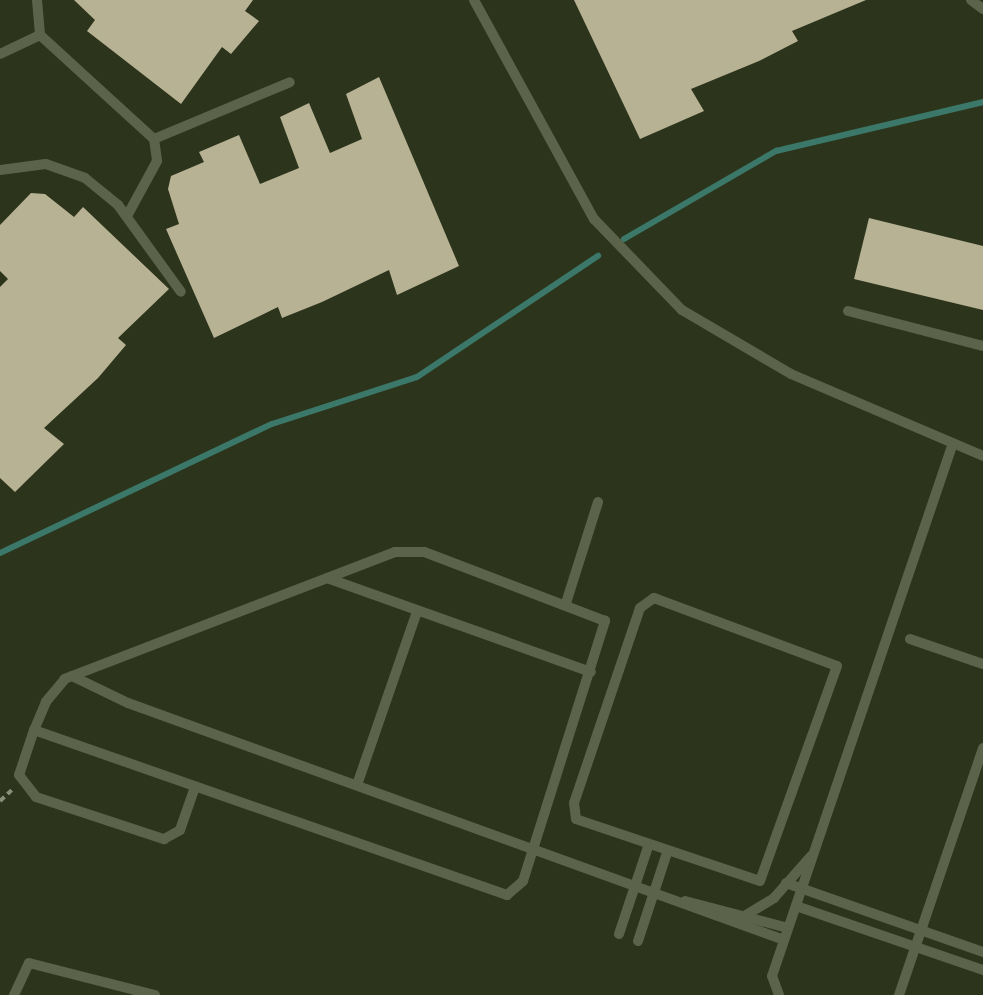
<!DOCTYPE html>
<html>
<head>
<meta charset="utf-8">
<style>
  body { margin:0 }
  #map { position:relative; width:983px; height:995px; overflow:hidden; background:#2c341c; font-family:"Libre Baskerville",serif }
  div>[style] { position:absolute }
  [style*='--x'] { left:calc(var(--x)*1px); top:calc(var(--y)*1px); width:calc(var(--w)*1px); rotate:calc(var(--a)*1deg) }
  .stream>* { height:6px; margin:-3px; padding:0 3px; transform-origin:3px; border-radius:3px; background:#3c7869 }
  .building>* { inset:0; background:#b8b295 }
  .path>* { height:4px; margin-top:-2px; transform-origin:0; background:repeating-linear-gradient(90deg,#888f7b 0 6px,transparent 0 10px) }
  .lane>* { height:10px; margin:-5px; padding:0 5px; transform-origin:5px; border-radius:5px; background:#5b644b }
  span { translate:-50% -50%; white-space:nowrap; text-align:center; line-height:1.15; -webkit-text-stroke:8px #161a10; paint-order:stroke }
</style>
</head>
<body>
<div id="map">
  <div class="stream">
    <i style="--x:624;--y:239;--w:176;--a:-30.1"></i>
    <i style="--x:776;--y:151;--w:213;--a:-13.3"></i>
    <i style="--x:0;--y:553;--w:301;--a:-25.4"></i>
    <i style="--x:272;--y:424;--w:152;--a:-18"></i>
    <i style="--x:417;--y:377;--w:218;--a:-33.8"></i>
  </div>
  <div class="building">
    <i style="clip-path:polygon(74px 0,253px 0,245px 11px,259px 21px,231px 54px,222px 47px,181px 104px,87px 31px,95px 20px)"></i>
    <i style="clip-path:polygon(574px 0,866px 0,792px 31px,798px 41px,759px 61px,691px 89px,704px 111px,640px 139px)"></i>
    <i style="clip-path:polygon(379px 77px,459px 266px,397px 295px,389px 270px,322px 302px,282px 318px,278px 307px,214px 338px,166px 229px,179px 224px,168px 189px,171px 176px,204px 162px,199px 152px,239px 135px,260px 184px,299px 168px,280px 117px,309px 103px,330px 153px,362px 139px,346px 94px)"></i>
    <i style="clip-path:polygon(31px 193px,45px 194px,74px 217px,83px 207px,169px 289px,118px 338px,126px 345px,98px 378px,44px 428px,64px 444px,15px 492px,0 478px,0 287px,8px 279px,0 271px,0 225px)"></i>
    <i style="clip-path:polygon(869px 218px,983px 246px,983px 310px,854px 279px)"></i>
  </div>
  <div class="path">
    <i style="--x:0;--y:801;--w:16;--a:-43"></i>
  </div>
  <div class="lane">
    <i style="--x:37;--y:0;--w:35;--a:85"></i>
    <i style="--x:40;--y:35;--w:154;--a:42.4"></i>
    <i style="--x:154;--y:139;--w:22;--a:82"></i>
    <i style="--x:157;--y:161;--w:63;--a:118.6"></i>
    <i style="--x:474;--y:0;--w:250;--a:61.3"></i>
    <i style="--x:594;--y:219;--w:127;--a:46"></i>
    <i style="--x:682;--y:310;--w:126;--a:30.4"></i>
    <i style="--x:791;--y:374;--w:209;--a:23.1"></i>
    <i style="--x:971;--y:0;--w:15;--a:37"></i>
    <i style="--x:0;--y:54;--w:44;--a:-25.4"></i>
    <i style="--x:154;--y:139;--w:147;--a:-22.7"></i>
    <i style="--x:0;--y:170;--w:46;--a:-7.4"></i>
    <i style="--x:46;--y:164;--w:41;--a:19.7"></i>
    <i style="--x:85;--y:178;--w:43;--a:39.3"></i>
    <i style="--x:118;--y:205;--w:107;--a:54.1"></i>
    <i style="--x:848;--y:311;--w:139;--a:14.5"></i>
    <i style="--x:327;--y:578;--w:280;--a:19.6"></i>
    <i style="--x:654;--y:598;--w:195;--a:20.4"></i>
    <i style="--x:837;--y:666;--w:228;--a:109.7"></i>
    <i style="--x:760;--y:881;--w:194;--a:-161.4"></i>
    <i style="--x:576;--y:819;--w:16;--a:-97"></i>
    <i style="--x:574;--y:803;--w:206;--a:-71.3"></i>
    <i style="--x:640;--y:608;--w:17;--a:-36"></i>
    <i style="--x:566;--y:603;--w:106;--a:-72.4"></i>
    <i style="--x:910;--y:639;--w:77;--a:18.9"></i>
    <i style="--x:72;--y:676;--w:62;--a:25.7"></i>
    <i style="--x:128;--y:703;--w:697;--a:19.86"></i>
    <i style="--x:34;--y:730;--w:501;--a:19.23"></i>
    <i style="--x:507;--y:895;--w:21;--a:-41"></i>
    <i style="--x:523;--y:881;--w:273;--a:-72.5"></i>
    <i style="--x:605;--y:621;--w:194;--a:-159.1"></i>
    <i style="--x:424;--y:552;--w:29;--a:180"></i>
    <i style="--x:395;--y:552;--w:354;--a:159"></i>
    <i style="--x:65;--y:679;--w:30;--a:130"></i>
    <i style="--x:46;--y:702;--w:30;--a:113"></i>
    <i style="--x:34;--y:730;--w:47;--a:108.4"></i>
    <i style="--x:19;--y:775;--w:28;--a:52"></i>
    <i style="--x:36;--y:797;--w:135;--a:18.2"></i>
    <i style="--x:164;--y:839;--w:18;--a:-29"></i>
    <i style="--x:180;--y:830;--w:46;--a:-70.8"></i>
    <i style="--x:358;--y:782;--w:180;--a:-70.9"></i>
    <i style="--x:786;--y:883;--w:209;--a:19.3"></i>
    <i style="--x:685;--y:901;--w:106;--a:14.7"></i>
    <i style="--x:796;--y:906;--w:198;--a:18.9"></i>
    <i style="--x:746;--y:915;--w:33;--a:-31"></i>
    <i style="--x:774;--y:898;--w:56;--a:-48.6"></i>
    <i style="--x:619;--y:934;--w:92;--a:-71.6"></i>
    <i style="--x:638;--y:941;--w:93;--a:-71.8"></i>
    <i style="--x:14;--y:995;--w:35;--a:-65"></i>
    <i style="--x:29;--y:963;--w:130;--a:14.3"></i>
    <i style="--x:779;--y:995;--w:20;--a:-110"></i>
    <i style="--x:772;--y:976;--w:560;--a:-71.24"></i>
    <i style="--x:899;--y:995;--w:261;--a:-71.2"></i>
  </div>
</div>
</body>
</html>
